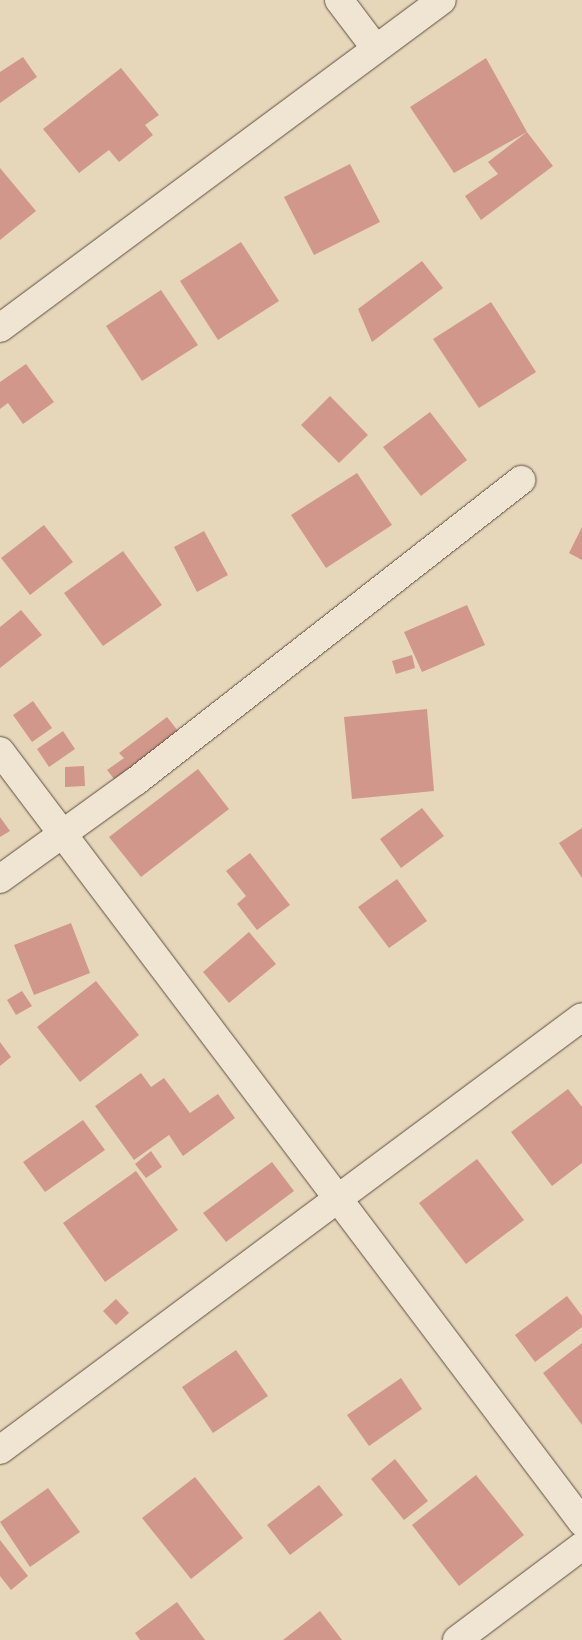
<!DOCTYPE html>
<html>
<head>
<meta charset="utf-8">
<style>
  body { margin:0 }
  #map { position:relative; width:582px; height:1640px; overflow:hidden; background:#e7d7ba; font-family:"Gentium Book Plus",serif }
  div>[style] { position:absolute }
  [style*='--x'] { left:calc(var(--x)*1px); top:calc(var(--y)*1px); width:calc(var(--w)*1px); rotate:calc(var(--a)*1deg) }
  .building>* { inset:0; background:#d1978a }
  .roads { filter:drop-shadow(0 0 1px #5e4f42) drop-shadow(0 0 1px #5e4f42) }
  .minor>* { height:28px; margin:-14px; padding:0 14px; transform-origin:14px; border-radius:14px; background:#efe5d2 }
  span { translate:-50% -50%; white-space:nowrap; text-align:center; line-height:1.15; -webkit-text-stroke:4.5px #efe5d2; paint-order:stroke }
</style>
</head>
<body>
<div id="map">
  <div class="building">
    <i style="clip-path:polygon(23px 57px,37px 77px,0 103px,0 72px)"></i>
    <i style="clip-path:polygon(486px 58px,527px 132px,454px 173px,410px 107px)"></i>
    <i style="clip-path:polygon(121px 68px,159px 115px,145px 125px,153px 135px,119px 162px,109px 150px,79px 173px,43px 129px)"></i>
    <i style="clip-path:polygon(527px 132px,553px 166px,481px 220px,465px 196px,498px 174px,488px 162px)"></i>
    <i style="clip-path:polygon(350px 164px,380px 222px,314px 255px,284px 197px)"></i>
    <i style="clip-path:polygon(0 168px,36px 211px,0 240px)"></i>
    <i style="clip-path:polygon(241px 242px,279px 301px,218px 340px,180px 281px)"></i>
    <i style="clip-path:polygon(422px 261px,443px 288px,372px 342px,358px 309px)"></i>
    <i style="clip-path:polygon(161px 290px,198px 345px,142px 381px,106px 326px)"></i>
    <i style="clip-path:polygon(491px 302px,536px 372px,479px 408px,433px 339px)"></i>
    <i style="clip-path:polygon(26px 364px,54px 402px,23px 424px,8px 403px,0 409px,0 382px)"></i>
    <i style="clip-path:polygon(330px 396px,368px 435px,339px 463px,301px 425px)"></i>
    <i style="clip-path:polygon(430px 412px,467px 460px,421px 496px,383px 447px)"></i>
    <i style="clip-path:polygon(357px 473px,392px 525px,326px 568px,291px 515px)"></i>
    <i style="clip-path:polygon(44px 525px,73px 562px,30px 595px,1px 558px)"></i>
    <i style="clip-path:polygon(582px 527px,582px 560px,569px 553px)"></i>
    <i style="clip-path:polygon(204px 531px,228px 575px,197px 592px,174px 547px)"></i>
    <i style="clip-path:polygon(123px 551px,162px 605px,103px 646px,64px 593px)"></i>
    <i style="clip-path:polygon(467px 605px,485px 645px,422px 672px,404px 632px)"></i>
    <i style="clip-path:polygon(21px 610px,42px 635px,0 668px,0 627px)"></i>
    <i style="clip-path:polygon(412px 655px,415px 668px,396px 674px,392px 661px)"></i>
    <i style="clip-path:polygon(33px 701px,52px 728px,32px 742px,13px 715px)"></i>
    <i style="clip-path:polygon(427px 709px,434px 791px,352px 799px,344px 717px)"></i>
    <i style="clip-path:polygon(167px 717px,182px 736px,118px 784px,107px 770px,124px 758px,119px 753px)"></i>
    <i style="clip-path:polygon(63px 731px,75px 749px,49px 767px,37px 749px)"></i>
    <i style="clip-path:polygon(84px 766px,85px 786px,65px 787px,65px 767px)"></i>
    <i style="clip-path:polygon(198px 769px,229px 809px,141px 877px,109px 837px)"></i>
    <i style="clip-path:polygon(422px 808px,444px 836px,401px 868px,380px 839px)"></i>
    <i style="clip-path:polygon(0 817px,10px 831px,0 837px)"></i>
    <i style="clip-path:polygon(582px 828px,582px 878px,559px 843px)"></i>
    <i style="clip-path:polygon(250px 853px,290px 905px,257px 930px,237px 904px,246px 896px,226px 871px)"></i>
    <i style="clip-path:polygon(397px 879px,427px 921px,389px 948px,358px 907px)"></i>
    <i style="clip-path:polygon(71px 923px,90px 973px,34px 995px,14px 945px)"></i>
    <i style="clip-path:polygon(249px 932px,276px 964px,229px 1003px,203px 972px)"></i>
    <i style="clip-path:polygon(96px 981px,139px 1035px,80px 1082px,37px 1027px)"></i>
    <i style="clip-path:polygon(22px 991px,32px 1006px,16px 1015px,7px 1000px)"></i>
    <i style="clip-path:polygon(0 1042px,11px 1057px,0 1066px)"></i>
    <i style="clip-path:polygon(141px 1073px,151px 1087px,164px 1078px,190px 1113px,218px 1094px,235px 1118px,183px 1156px,169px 1135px,134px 1160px,95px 1106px)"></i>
    <i style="clip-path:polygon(568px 1089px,582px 1107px,582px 1163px,552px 1186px,511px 1132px)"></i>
    <i style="clip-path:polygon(83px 1120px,105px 1150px,45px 1192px,23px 1162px)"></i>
    <i style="clip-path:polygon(151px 1151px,162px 1167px,146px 1178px,135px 1164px)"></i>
    <i style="clip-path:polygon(477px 1159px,524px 1220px,466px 1264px,419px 1203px)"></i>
    <i style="clip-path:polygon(272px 1162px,294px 1191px,226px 1242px,203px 1213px)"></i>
    <i style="clip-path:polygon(136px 1171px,178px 1230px,105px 1282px,63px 1223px)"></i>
    <i style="clip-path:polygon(567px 1296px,582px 1316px,582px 1327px,535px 1362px,515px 1335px)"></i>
    <i style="clip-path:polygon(116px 1299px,129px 1313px,116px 1325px,103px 1311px)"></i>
    <i style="clip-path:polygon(582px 1343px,582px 1425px,543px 1373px)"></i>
    <i style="clip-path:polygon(236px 1350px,268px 1396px,213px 1433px,182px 1387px)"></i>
    <i style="clip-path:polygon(401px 1378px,422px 1409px,369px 1446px,347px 1415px)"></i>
    <i style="clip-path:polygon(395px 1459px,428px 1501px,404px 1520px,371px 1479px)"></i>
    <i style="clip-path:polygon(476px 1475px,524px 1535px,459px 1586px,412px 1525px)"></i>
    <i style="clip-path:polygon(195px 1477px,243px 1538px,191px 1579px,142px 1518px)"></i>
    <i style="clip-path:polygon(319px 1485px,343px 1515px,290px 1555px,267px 1525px)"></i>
    <i style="clip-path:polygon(48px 1488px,80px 1532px,30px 1567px,0 1522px)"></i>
    <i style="clip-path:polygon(0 1540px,28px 1576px,11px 1590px,0 1576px)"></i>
    <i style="clip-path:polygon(177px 1602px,205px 1640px,140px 1640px,135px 1633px)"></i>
    <i style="clip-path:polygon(320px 1611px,342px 1640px,283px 1640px)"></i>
  </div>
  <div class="roads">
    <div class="minor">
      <i style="--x:339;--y:0;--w:61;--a:52.9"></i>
      <i style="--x:0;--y:328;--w:550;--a:-36.58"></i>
      <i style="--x:0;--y:751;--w:966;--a:52.95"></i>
      <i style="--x:0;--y:879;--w:168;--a:-35.8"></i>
      <i style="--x:136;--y:781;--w:489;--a:-38"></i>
      <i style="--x:0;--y:1450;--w:725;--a:-36.65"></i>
      <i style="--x:457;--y:1640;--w:156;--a:-36.9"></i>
    </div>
  </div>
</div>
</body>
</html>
